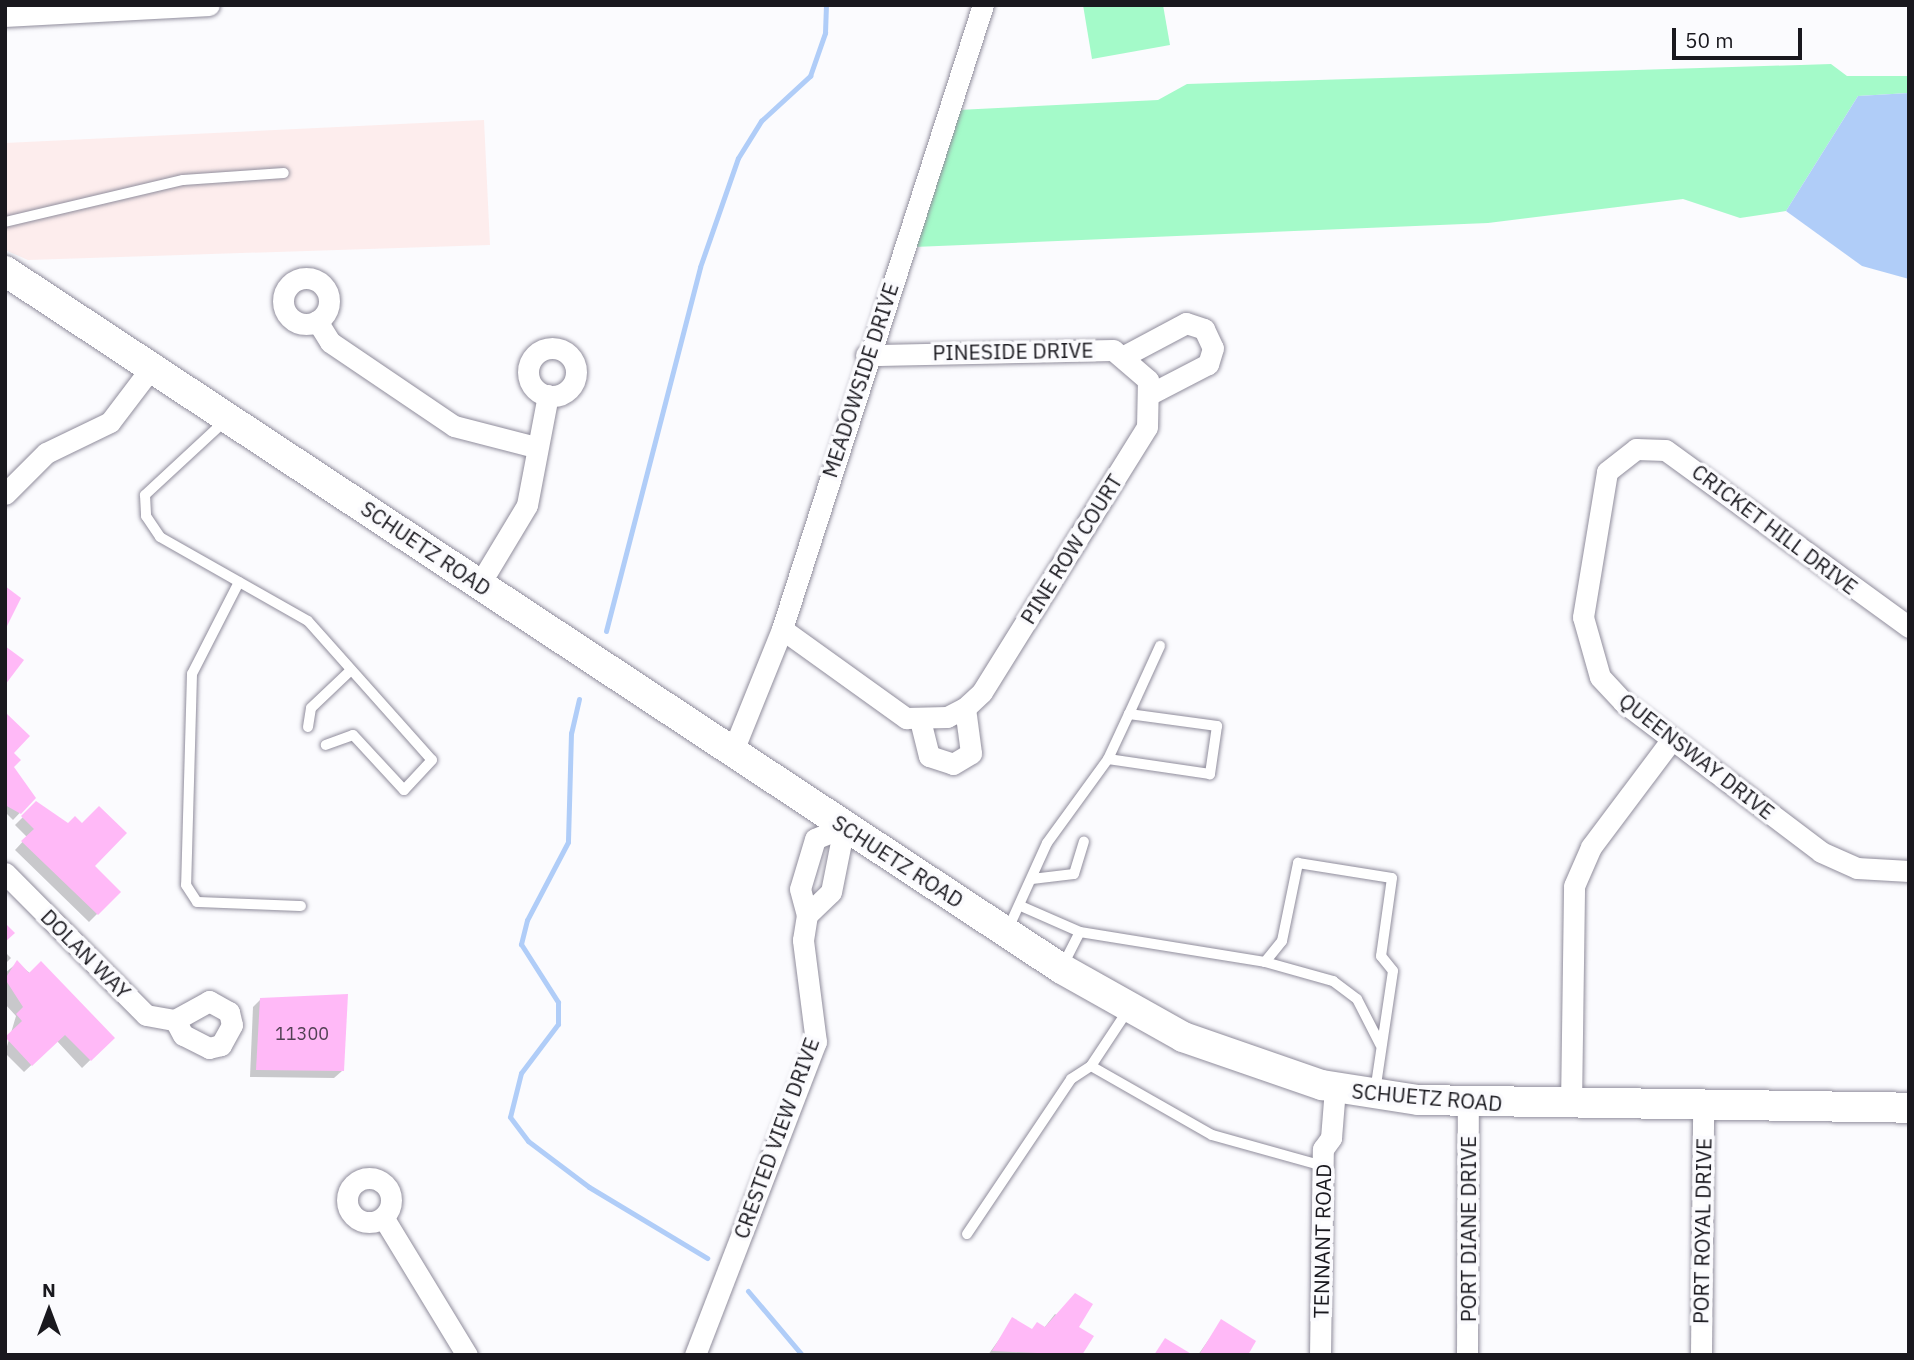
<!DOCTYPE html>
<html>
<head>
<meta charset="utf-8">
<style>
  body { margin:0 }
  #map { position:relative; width:1914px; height:1360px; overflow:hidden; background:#fbfbfe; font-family:"IBM Plex Sans",sans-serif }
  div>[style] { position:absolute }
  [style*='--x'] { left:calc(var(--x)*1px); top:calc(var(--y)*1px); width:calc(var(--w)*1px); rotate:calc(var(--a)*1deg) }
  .industrial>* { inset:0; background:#fdeded }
  .green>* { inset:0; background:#a4fac9 }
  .water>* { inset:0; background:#b0cdf8 }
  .shadow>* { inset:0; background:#0003 }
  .stream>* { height:5px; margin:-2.5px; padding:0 2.5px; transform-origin:2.5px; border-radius:2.5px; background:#b0cdf8 }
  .building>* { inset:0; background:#ffb9f7 }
  .roads { filter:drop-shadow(0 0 2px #908d9c) drop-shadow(0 0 2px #908d9c) }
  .service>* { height:10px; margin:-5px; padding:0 5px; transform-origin:5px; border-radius:5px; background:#fff }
  .minor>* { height:21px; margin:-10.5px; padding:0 10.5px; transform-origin:10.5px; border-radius:10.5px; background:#fff }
  .minor>.ring { margin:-10.5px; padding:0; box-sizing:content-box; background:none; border:21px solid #fff; border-radius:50% }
  .secondary>* { height:30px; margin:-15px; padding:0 15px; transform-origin:15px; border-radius:15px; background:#fff }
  span { translate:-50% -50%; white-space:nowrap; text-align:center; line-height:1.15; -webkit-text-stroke:7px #fbfbfe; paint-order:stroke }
  .number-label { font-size:18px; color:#524054 }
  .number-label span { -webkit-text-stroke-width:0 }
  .street-label { font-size:21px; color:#19181e }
  .frame { position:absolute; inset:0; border:7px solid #19181e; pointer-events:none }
  .north { position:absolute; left:14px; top:1276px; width:70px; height:70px; -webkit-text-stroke:5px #fbfbfe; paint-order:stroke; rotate:0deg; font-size:19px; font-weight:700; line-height:28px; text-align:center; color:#19181e }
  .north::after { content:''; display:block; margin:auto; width:24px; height:32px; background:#19181e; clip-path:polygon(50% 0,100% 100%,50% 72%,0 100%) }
  .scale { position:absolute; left:1672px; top:28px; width:130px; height:32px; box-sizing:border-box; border:4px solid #19181e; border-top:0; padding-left:9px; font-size:21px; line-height:24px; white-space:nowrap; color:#19181e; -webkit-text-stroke:5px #fbfbfe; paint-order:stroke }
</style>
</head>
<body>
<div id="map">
  <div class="industrial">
    <i style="clip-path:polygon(484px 120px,490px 245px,28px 260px,5px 250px,5px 143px)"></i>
  </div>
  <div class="green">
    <i style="clip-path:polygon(1083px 5px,1163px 5px,1170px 45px,1092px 59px)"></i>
    <i style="clip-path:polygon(1831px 64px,1847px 76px,1909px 76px,1909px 93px,1858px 96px,1786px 211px,1740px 218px,1683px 199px,1488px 223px,914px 247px,958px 110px,1158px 100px,1187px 84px)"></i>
  </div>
  <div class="water">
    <i style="clip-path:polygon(1909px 93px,1909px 279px,1862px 266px,1786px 211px,1858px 96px)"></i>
  </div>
  <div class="shadow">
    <i style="clip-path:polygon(5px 714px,11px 767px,34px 798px,13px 820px,5px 812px)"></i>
    <i style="clip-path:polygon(36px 804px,119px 892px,89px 922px,15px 850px,27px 837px,15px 825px)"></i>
    <i style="clip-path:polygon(5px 952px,11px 958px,5px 964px)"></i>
    <i style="clip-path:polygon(17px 963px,113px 1038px,82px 1068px,57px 1041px,24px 1072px,5px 1053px,16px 1016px,5px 1004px,5px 973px)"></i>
    <i style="clip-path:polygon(260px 1000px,342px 1071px,334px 1078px,250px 1077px,253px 1007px)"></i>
    <i style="clip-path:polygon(1055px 1314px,1076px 1327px,1080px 1355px,988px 1355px,1013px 1320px,1031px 1331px,1044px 1328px)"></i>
    <i style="clip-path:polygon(1221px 1322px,1246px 1355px,1198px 1355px)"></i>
  </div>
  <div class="stream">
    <i style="--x:606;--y:631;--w:376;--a:-75.5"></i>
    <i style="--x:700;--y:267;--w:115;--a:-70.8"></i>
    <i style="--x:738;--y:158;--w:44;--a:-58.1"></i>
    <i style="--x:761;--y:121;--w:67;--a:-42.6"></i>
    <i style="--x:810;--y:76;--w:46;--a:-70.8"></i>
    <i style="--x:825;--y:33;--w:28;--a:-88"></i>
    <i style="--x:579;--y:699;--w:35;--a:103"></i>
    <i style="--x:571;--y:733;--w:109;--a:91.6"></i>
    <i style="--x:568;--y:842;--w:88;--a:117.7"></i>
    <i style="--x:527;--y:920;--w:25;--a:104"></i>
    <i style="--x:521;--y:944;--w:69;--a:57.5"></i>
    <i style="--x:558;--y:1002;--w:22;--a:90"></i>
    <i style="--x:558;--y:1024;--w:61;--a:127.1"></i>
    <i style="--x:521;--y:1073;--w:45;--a:104"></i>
    <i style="--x:510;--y:1117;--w:30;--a:53"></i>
    <i style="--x:528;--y:1141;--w:76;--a:37"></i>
    <i style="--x:589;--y:1187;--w:138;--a:31"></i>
    <i style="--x:748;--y:1291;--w:84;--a:49.8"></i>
  </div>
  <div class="building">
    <i style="clip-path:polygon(5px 586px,21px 598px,5px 630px)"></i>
    <i style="clip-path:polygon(5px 646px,24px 660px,5px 685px)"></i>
    <i style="clip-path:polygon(5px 712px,30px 736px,14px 753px,21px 760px,14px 767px,36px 798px,21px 814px,5px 805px)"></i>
    <i style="clip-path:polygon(36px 801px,68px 823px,75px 816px,82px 823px,99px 806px,127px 833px,95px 866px,121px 892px,98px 915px,21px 841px,34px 829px,21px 816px)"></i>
    <i style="clip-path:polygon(5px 923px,15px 933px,5px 942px)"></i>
    <i style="clip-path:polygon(17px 960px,29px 973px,41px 961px,115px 1038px,91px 1061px,65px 1035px,32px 1066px,5px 1037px,22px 1021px,16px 1014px,23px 1007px,5px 979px)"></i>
    <i style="clip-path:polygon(348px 994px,344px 1071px,256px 1070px,260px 998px)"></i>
    <i style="clip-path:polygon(1075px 1293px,1093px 1304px,1079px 1327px,1094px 1336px,1082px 1355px,992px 1351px,1012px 1317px,1032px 1329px,1037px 1322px,1045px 1327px)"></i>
    <i style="clip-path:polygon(1221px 1319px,1256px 1341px,1248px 1355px,1199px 1355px)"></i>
    <i style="clip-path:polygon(1165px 1338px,1193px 1355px,1154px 1355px)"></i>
  </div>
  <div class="roads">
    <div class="service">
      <i style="--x:5;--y:222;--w:183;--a:-13.3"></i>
      <i style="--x:183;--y:180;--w:101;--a:-4"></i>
      <i style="--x:227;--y:419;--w:112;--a:137.2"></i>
      <i style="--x:145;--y:495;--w:21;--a:87"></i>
      <i style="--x:146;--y:516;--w:25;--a:56"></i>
      <i style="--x:160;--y:537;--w:170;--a:29.6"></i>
      <i style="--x:308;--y:621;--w:186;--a:48.3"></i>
      <i style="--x:432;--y:760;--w:41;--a:133"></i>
      <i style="--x:404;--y:790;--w:75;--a:-132.8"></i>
      <i style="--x:353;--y:735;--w:29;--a:160"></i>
      <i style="--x:239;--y:582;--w:103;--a:117.1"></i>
      <i style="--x:192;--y:674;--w:211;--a:91.6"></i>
      <i style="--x:186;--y:885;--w:20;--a:57"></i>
      <i style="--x:197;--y:902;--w:104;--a:2.2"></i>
      <i style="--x:1129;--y:714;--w:75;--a:-65.5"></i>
      <i style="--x:308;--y:727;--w:19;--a:-81"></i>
      <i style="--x:311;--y:708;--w:55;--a:-43.5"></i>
      <i style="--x:1032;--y:879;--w:42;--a:-6.8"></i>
      <i style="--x:1074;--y:874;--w:34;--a:-73"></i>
      <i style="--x:1023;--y:907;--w:62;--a:23.7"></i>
      <i style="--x:1080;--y:932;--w:187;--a:9.2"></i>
      <i style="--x:1265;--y:962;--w:27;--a:-51"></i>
      <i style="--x:1282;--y:941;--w:80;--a:-78.4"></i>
      <i style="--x:1298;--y:863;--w:95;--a:9.1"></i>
      <i style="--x:1392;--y:878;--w:79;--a:98"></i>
      <i style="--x:1381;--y:956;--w:19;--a:51"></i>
      <i style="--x:1393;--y:971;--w:122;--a:98.5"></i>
      <i style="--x:1008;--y:929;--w:94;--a:-65.6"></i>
      <i style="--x:1047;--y:843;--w:104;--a:-54"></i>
      <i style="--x:1108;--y:759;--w:50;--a:-65"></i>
      <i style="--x:1129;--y:714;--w:89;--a:7.8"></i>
      <i style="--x:1217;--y:726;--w:49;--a:98.3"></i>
      <i style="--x:1210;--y:774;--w:103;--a:-171.6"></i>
      <i style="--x:1265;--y:962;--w:71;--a:15.6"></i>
      <i style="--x:1333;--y:981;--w:30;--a:37"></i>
      <i style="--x:1357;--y:999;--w:51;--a:62.9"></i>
      <i style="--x:1062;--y:967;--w:39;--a:-63"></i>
      <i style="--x:1128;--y:1010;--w:67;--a:123.5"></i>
      <i style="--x:1091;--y:1066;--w:139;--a:29.7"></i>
      <i style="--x:1212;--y:1135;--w:115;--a:15.6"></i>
      <i style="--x:967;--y:1234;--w:187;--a:-56.1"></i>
      <i style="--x:1071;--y:1079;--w:24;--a:-33"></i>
    </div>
    <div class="minor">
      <i style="--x:5;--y:16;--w:204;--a:-3.1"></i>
      <i class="ring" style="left:283px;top:278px;width:25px;height:25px"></i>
      <i style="--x:317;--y:321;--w:25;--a:58"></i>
      <i style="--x:330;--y:342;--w:150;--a:34.1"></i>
      <i style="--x:454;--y:426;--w:84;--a:14.5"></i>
      <i class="ring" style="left:528px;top:348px;width:27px;height:27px"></i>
      <i style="--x:1124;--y:356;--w:70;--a:-28"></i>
      <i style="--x:1186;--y:323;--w:19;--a:18"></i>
      <i style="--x:1204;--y:329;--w:21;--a:65"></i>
      <i style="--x:1213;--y:348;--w:17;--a:107"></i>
      <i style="--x:1208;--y:364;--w:63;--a:152.6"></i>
      <i style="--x:5;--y:494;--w:58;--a:-45"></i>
      <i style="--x:46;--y:453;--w:71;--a:-25.8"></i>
      <i style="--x:110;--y:422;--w:73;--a:-52.8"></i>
      <i style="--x:479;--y:585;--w:93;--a:-59"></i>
      <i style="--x:527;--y:505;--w:112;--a:-79.2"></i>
      <i style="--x:1909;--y:627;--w:301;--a:-144"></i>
      <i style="--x:1665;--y:450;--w:29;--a:-178"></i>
      <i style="--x:1636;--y:449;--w:37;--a:142"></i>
      <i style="--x:1607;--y:472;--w:147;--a:99.4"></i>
      <i style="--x:1583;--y:617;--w:62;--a:74.2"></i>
      <i style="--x:1600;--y:677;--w:34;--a:47"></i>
      <i style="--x:1623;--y:702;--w:248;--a:37.1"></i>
      <i style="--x:1821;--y:852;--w:39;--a:24"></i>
      <i style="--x:1857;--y:868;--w:52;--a:3.3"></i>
      <i style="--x:782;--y:629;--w:153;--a:35.7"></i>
      <i style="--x:906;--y:718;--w:41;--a:-1.4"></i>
      <i style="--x:947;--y:717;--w:20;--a:-27"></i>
      <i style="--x:965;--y:708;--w:23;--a:-43"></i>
      <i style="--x:982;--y:692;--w:312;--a:-58.1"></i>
      <i style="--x:1147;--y:427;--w:47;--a:-88.8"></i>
      <i style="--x:1148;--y:380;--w:46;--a:-139.4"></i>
      <i style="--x:1113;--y:350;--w:247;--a:178.8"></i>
      <i style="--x:920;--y:720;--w:37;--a:76"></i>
      <i style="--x:929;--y:756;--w:25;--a:18"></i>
      <i style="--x:953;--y:764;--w:21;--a:-31"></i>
      <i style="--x:971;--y:753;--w:45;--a:-97.6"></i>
      <i style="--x:732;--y:753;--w:134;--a:-68"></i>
      <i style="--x:782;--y:629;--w:656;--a:-72.15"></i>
      <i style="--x:5;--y:873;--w:200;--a:45.2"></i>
      <i style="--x:146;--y:1015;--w:29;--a:10"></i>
      <i style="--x:209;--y:1001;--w:23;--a:29"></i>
      <i style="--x:229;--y:1012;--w:13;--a:77"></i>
      <i style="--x:232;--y:1025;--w:23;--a:119"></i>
      <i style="--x:221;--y:1045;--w:12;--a:166"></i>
      <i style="--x:209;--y:1048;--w:29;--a:-153"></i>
      <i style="--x:183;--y:1035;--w:17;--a:-118"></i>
      <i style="--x:175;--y:1020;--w:39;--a:-29"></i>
      <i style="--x:1571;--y:1106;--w:220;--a:-89.2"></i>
      <i style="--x:1574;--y:886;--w:43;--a:-66.4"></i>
      <i style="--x:1591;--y:847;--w:135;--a:-53.1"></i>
      <i class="ring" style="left:347px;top:1178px;width:23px;height:23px"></i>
      <i style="--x:383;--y:1217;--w:162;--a:58.7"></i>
      <i style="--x:695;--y:1355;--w:336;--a:-68.9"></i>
      <i style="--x:816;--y:1042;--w:103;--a:-97.3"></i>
      <i style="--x:803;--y:940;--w:25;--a:-81"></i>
      <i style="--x:807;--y:915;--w:33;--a:-44"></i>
      <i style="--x:831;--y:892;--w:66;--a:-78.7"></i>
      <i style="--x:844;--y:827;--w:31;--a:158"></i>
      <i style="--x:815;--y:839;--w:52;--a:106.7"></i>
      <i style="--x:800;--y:889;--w:27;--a:75"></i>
      <i style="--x:1320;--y:1355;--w:206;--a:-89.2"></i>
      <i style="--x:1323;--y:1149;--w:14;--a:-54"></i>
      <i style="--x:1331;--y:1138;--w:50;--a:-85.4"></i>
      <i style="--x:1467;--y:1355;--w:252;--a:-89.8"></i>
      <i style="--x:1701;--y:1355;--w:249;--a:-89.5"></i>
    </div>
    <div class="secondary">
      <i style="--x:5;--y:271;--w:1267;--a:33.44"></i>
      <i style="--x:1062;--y:969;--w:139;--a:29.3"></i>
      <i style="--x:1183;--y:1037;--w:147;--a:19.1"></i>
      <i style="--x:1322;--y:1085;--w:97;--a:8.9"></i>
      <i style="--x:1418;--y:1100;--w:491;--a:0.9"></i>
    </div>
  </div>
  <div class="number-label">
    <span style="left:302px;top:1034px">11300</span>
  </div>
  <div class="street-label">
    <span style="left:1013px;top:351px;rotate:-1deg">PINESIDE DRIVE</span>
    <span style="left:860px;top:380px;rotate:-72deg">MEADOWSIDE DRIVE</span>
    <span style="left:1775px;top:529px;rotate:37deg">CRICKET HILL DRIVE</span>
    <span style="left:426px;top:548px;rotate:34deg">SCHUETZ ROAD</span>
    <span style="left:1071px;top:549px;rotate:-58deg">PINE ROW COURT</span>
    <span style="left:1697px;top:756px;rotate:38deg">QUEENSWAY DRIVE</span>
    <span style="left:898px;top:861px;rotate:33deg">SCHUETZ ROAD</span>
    <span style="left:86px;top:954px;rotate:45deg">DOLAN WAY</span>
    <span style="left:1427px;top:1097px;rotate:5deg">SCHUETZ ROAD</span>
    <span style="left:776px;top:1138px;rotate:-70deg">CRESTED VIEW DRIVE</span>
    <span style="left:1468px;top:1229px;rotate:-90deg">PORT DIANE DRIVE</span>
    <span style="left:1702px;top:1231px;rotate:-89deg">PORT ROYAL DRIVE</span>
    <span style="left:1322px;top:1241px;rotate:-89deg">TENNANT ROAD</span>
  </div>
  <div class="frame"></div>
  <div class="north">N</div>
  <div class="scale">50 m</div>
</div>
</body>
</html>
